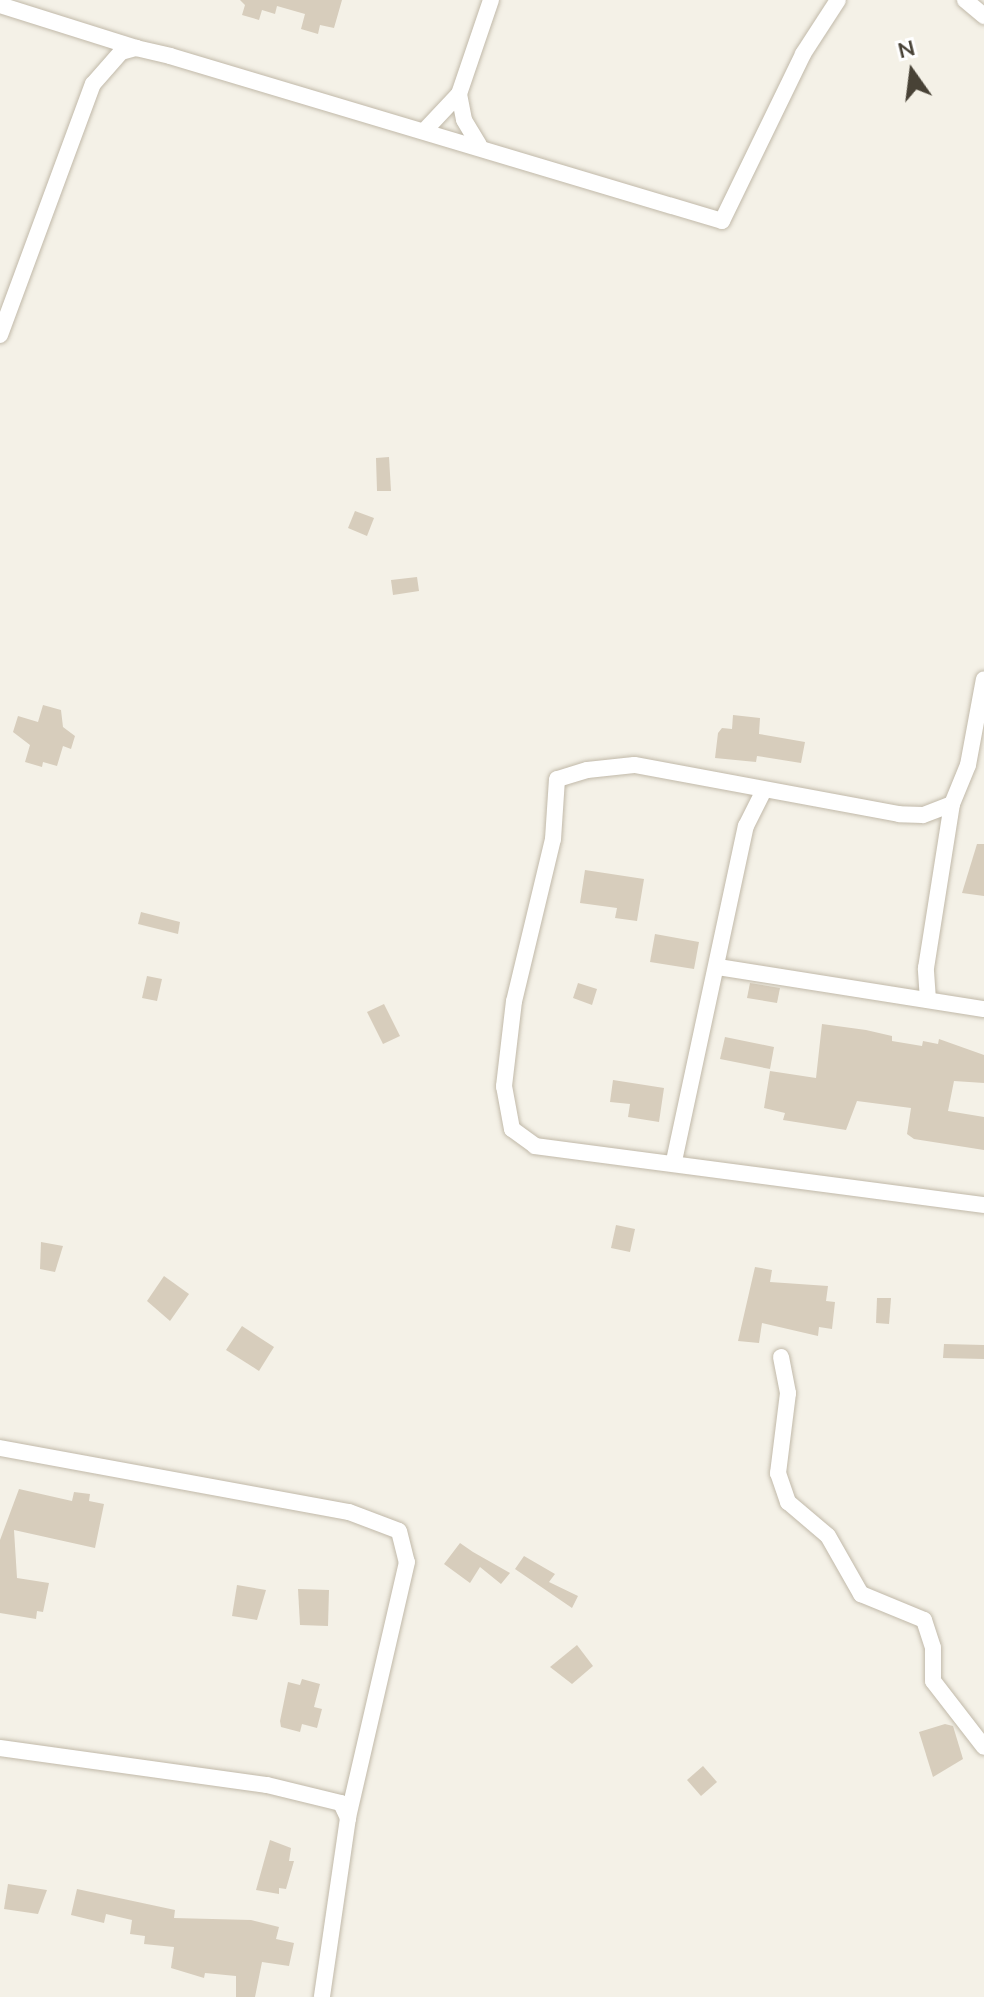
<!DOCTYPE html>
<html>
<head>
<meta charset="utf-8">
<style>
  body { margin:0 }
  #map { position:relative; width:984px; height:1997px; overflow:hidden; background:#f4f1e7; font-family:Mulish,sans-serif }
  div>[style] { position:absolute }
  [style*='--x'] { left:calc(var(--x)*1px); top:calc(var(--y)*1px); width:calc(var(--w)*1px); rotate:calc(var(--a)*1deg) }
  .building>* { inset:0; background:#d7cdbc }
  .roads { filter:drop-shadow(0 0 2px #c1b9a9) drop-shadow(0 0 2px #c1b9a9) }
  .street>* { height:16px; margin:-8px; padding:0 8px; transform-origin:8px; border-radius:8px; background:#fff }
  span { translate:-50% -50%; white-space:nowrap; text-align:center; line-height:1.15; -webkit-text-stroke:7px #fff; paint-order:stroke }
  .north { position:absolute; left:872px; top:32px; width:80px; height:80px; -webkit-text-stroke:6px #fff; paint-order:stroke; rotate:346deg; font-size:22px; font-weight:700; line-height:32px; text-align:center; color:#484236 }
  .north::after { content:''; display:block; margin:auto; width:28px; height:36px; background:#484236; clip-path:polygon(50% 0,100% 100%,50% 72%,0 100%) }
</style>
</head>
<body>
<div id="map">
  <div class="building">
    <i style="clip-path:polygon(240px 0,342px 0,334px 28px,320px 25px,318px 34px,301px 29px,305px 14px,277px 6px,275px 14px,262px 10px,259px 20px,242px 15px,245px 5px)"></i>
    <i style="clip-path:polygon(389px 457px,391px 491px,377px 491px,376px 458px)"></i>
    <i style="clip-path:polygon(355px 511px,374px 518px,367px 536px,348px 528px)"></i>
    <i style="clip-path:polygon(417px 577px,419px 591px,393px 595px,391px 580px)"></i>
    <i style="clip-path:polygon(43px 705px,61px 710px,63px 727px,75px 736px,71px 749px,63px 746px,57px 766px,43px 762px,42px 767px,25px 762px,30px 745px,13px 732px,18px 716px,38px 722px)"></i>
    <i style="clip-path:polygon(733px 715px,760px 718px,759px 734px,805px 742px,801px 763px,757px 756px,756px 762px,715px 758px,718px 733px,722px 728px,732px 729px)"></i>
    <i style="clip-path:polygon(977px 844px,984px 844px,984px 896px,962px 893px)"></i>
    <i style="clip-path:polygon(585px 870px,644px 879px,637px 921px,615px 918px,617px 908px,580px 903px)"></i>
    <i style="clip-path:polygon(141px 912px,180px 922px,178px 934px,138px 924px)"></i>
    <i style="clip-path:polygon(655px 934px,699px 942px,694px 969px,650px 962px)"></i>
    <i style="clip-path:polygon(147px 976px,162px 979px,157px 1001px,142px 998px)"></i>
    <i style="clip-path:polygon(578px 983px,597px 989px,592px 1005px,573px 998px)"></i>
    <i style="clip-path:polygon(750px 983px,780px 988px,777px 1003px,747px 998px)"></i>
    <i style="clip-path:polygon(384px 1004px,400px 1036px,383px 1044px,367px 1012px)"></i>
    <i style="clip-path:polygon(822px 1024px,866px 1030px,892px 1036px,892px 1041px,922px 1046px,923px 1041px,938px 1044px,939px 1039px,984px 1055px,984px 1083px,954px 1081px,948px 1111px,984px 1117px,984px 1150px,914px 1139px,907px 1134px,911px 1108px,857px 1101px,846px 1130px,783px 1120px,785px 1113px,764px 1108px,770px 1071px,816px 1078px)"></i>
    <i style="clip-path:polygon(725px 1037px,774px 1047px,770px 1069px,720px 1059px)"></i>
    <i style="clip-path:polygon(613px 1080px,664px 1088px,659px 1122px,628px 1117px,630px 1104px,610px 1102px)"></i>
    <i style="clip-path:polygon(616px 1225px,635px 1229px,630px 1252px,611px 1248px)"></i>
    <i style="clip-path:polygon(41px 1242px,63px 1246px,55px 1272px,40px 1269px)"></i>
    <i style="clip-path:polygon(755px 1267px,772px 1270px,770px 1282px,828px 1286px,826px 1301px,835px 1302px,832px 1329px,819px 1327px,818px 1336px,762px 1323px,759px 1343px,738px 1341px)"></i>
    <i style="clip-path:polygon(164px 1276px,189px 1294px,170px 1321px,147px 1301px)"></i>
    <i style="clip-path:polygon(877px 1298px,891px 1298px,889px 1324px,876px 1323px)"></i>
    <i style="clip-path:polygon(242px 1326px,274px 1347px,259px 1371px,226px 1350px)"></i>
    <i style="clip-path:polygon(944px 1344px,984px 1345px,984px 1359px,943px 1358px)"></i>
    <i style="clip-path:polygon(19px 1489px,72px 1501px,74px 1492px,90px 1494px,89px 1501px,104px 1504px,95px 1548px,14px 1530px,17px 1578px,49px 1583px,43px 1612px,37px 1611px,36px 1619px,0 1613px,0 1540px)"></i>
    <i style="clip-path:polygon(460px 1543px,473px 1552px,510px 1573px,501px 1584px,480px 1567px,470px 1583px,444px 1564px)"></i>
    <i style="clip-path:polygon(524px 1556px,555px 1574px,549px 1582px,578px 1596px,572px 1608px,515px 1569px)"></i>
    <i style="clip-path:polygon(237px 1585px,266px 1590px,257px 1620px,232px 1616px)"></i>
    <i style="clip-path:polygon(298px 1589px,329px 1590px,328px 1626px,300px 1625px)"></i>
    <i style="clip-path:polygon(577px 1645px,593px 1666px,572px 1684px,550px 1667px)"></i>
    <i style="clip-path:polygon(302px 1679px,320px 1684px,314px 1707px,322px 1709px,317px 1728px,302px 1724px,300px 1732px,281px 1727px,280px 1721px,288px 1682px,300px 1685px)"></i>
    <i style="clip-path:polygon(945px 1724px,953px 1726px,963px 1759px,933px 1777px,919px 1732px)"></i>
    <i style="clip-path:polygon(703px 1766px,717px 1782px,701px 1796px,687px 1780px)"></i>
    <i style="clip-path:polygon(270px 1840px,291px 1848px,289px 1861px,294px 1861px,286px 1889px,279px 1888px,279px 1894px,256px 1890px)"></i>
    <i style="clip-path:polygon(8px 1884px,47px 1890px,38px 1914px,4px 1909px)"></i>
    <i style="clip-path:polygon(77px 1889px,175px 1910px,174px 1918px,251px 1920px,279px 1927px,276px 1939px,294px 1943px,289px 1966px,262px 1962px,255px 1997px,236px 1997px,236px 1976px,205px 1973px,204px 1978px,171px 1968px,174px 1947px,144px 1944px,145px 1936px,130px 1934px,132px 1920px,106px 1914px,104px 1923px,71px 1915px)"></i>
  </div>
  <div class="roads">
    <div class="street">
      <i style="--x:965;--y:0;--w:25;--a:40"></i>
      <i style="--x:0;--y:5;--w:143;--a:17.5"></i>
      <i style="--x:459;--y:94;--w:26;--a:79"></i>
      <i style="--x:464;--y:120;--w:29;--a:59"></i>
      <i style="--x:426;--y:129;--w:48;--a:-46.7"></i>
      <i style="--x:459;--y:94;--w:99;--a:-71.2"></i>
      <i style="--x:0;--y:335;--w:268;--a:-69.7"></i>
      <i style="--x:93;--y:84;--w:43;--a:-48.8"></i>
      <i style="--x:121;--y:52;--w:16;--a:-15"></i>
      <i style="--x:136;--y:48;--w:35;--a:13"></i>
      <i style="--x:170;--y:56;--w:576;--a:16.64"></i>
      <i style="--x:722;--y:221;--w:186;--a:-64.1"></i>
      <i style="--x:803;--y:54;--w:64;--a:-57.1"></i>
      <i style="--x:952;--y:804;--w:31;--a:159"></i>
      <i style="--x:923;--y:815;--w:24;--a:-178"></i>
      <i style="--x:899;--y:814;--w:269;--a:-169.5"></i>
      <i style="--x:634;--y:765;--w:47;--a:173.9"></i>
      <i style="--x:587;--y:770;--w:31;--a:163"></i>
      <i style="--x:557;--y:779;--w:60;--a:93.8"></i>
      <i style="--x:553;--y:839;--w:167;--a:103.5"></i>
      <i style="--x:514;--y:1001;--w:86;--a:96.7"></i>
      <i style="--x:504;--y:1086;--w:44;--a:79.5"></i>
      <i style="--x:512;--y:1129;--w:29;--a:36"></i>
      <i style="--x:535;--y:1146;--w:453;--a:7.5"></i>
      <i style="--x:718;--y:967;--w:269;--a:9"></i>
      <i style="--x:928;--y:1000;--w:32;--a:-94"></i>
      <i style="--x:926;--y:968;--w:166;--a:-81"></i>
      <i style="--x:952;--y:804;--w:42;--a:-67.7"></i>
      <i style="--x:968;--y:765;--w:87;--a:-79.5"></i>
      <i style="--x:674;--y:1161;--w:343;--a:-77.9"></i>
      <i style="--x:746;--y:826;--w:40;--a:-63.4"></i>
      <i style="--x:781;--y:1357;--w:37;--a:79"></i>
      <i style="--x:788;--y:1393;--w:81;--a:97.1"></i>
      <i style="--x:778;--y:1473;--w:31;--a:71"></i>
      <i style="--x:788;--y:1502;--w:52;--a:40.4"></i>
      <i style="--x:828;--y:1536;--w:67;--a:60.4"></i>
      <i style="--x:861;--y:1594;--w:68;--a:22.4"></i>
      <i style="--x:924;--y:1620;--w:29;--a:72"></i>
      <i style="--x:933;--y:1648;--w:33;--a:90"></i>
      <i style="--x:933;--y:1681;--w:83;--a:52.3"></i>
      <i style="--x:0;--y:1448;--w:355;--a:10.4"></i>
      <i style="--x:349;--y:1512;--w:53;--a:20.8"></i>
      <i style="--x:399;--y:1531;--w:32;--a:76"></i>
      <i style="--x:407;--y:1562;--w:263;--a:103"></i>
      <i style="--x:0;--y:1748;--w:270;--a:7.9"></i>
      <i style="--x:267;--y:1785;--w:76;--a:13.7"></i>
      <i style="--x:341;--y:1803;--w:17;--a:65"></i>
      <i style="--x:348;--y:1818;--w:181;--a:98.3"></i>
    </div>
  </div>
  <div class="north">N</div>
</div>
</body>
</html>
